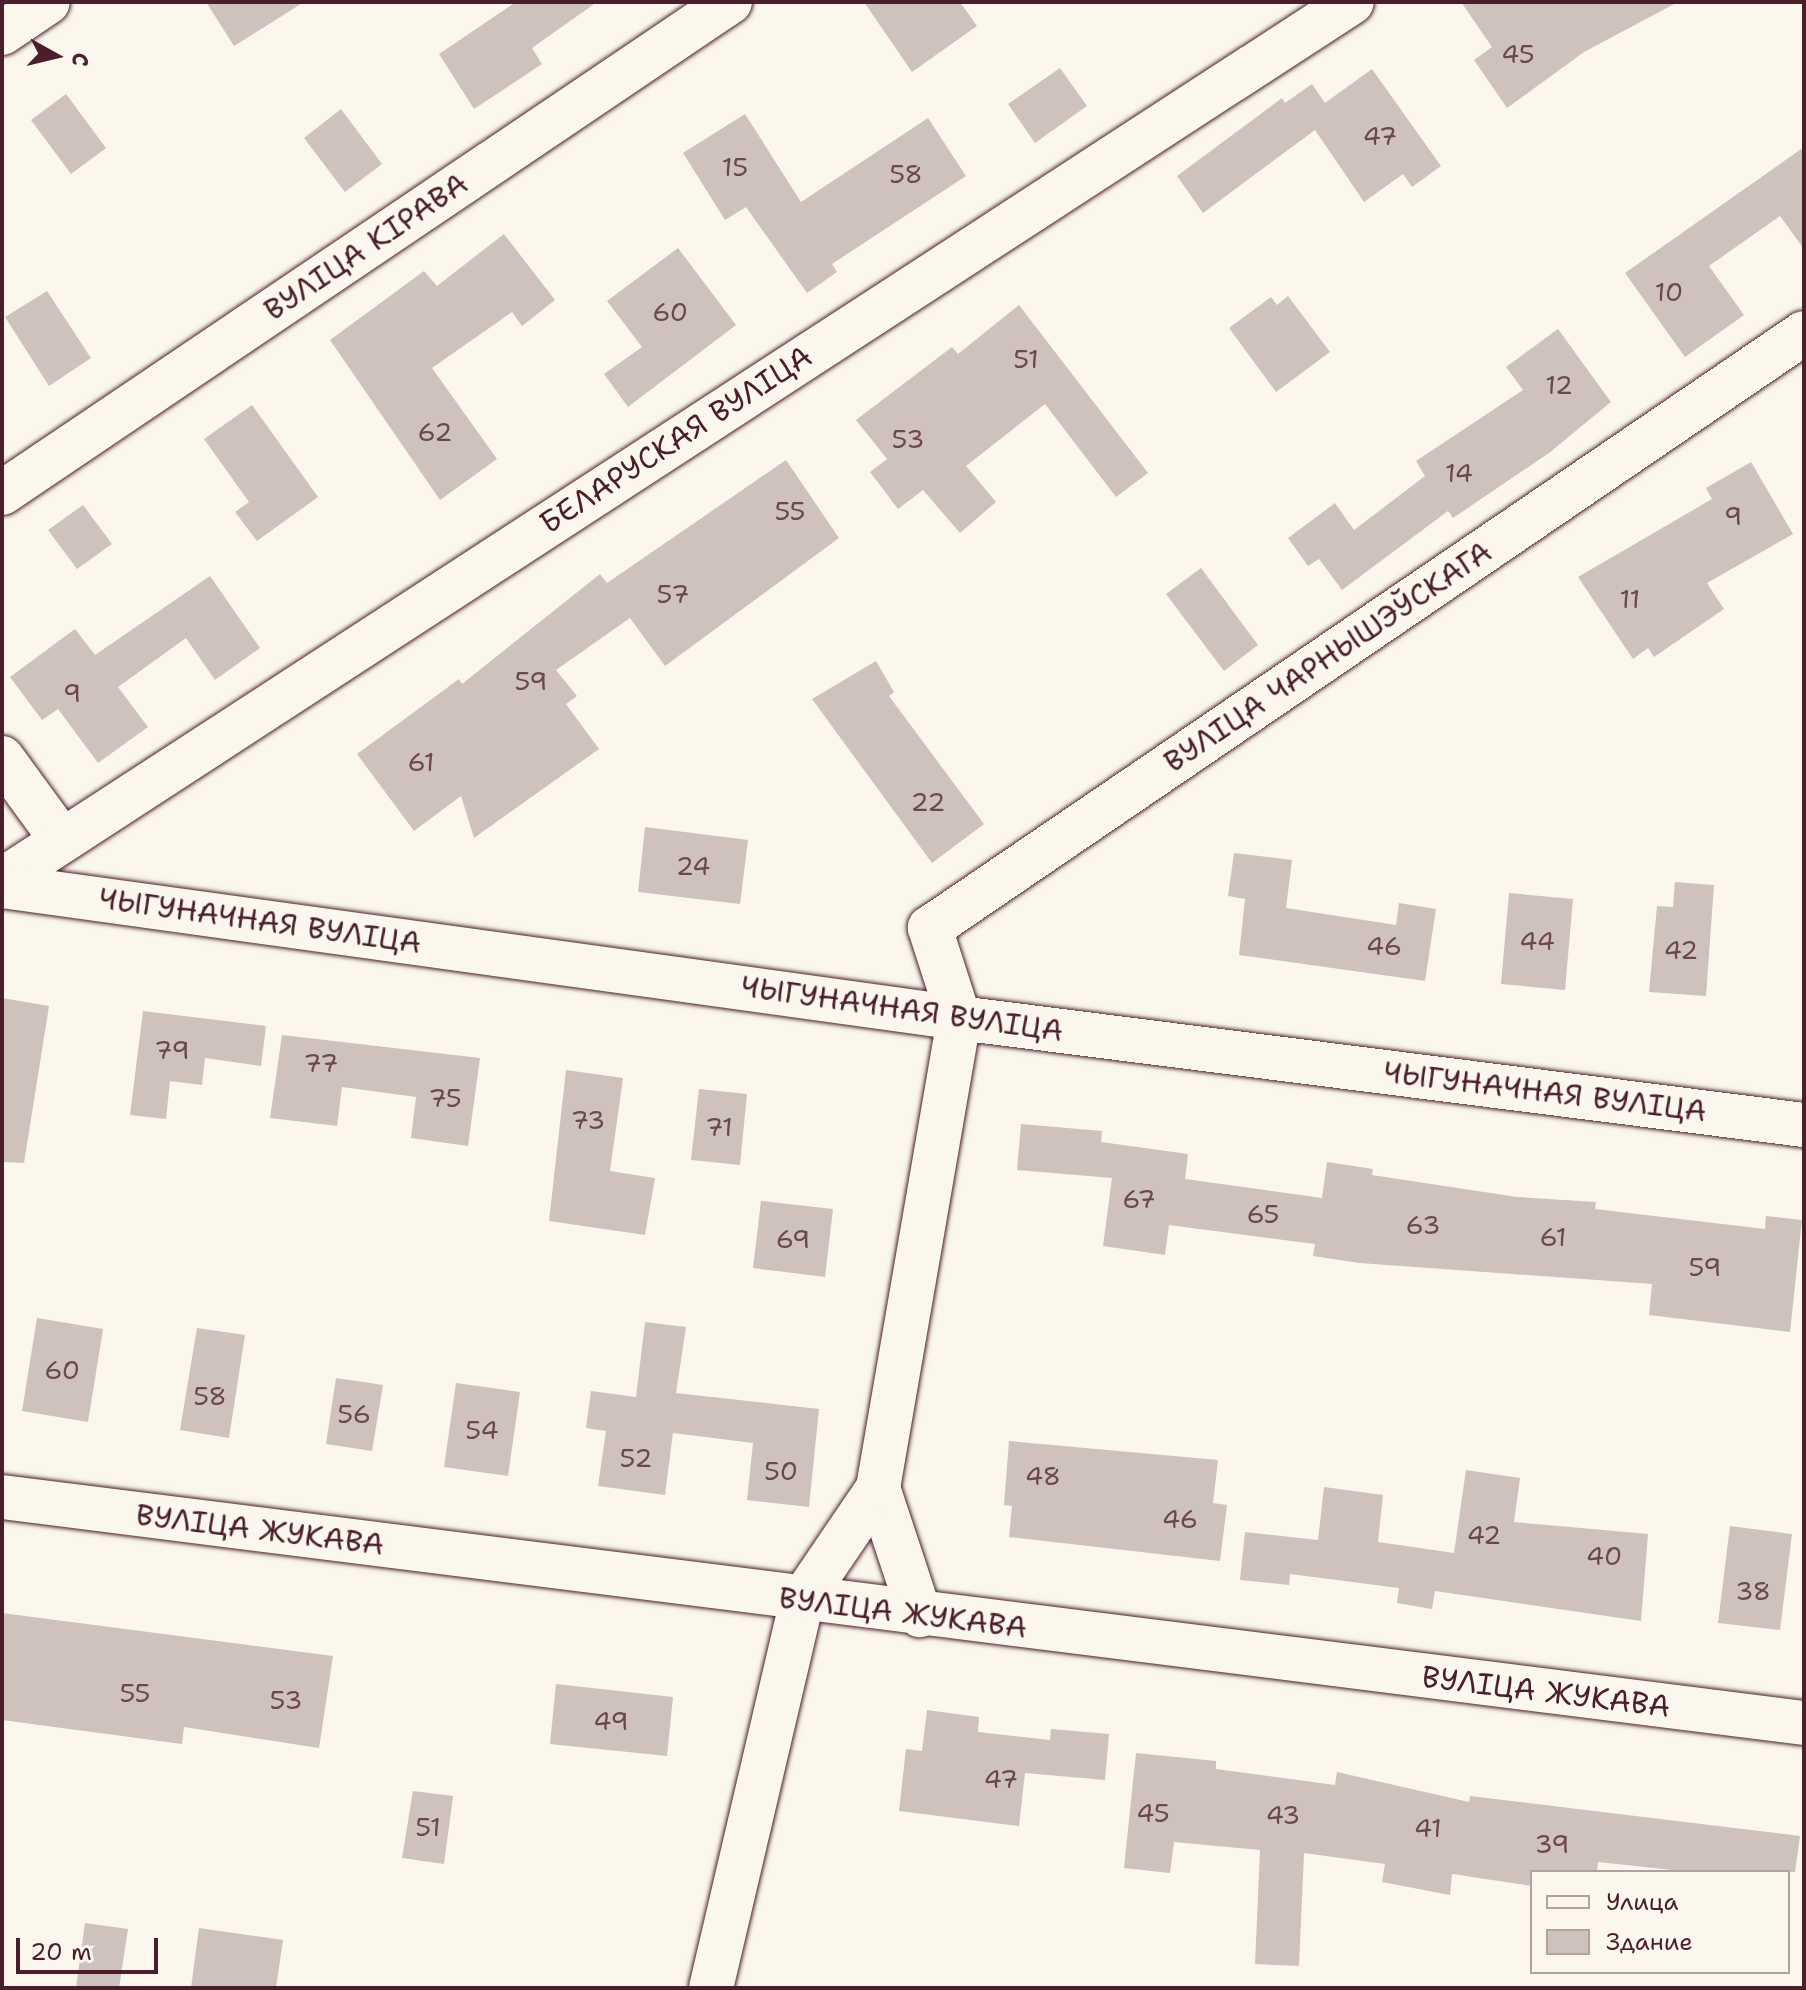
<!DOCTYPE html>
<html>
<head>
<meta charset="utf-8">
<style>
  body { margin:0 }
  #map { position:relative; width:1806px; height:1990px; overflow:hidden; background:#fbf7ec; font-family:"Shantell Sans",sans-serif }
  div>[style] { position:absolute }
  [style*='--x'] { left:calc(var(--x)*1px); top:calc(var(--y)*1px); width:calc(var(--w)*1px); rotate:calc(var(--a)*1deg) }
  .building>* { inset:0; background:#cfc2bc }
  .roads { filter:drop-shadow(0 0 2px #4a1f2b) drop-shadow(0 0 2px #4a1f2b) }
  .minor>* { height:44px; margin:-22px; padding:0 22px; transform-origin:22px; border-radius:22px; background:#fbf7ec }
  span { translate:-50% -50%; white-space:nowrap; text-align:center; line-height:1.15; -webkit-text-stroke:6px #fbf7ec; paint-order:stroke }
  .number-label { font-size:26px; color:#6b484f }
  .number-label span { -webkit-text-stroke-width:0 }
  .street-label { font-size:30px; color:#4a1f2b }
  .frame { position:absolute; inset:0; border:4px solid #4a1f2b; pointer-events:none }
  .legend { position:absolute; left:1530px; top:1870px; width:260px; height:104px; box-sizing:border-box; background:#fbf7ec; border:2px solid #b4a19f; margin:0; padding:10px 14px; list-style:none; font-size:24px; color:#4a1f2b }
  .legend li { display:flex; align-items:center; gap:16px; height:40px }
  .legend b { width:40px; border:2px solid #b4a19f }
  .north { position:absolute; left:16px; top:16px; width:80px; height:80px; -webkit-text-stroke:6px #fbf7ec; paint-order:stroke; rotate:98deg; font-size:22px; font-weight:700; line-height:32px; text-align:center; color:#4a1f2b }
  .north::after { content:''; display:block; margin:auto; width:28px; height:36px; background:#4a1f2b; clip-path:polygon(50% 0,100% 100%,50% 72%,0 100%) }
  .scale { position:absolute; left:16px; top:1938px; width:142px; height:36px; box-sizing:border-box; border:4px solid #4a1f2b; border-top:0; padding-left:10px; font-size:24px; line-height:28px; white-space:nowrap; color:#4a1f2b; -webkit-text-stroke:6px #fbf7ec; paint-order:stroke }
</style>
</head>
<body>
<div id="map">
  <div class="building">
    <i style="clip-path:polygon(206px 2px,304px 2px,234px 46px)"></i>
    <i style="clip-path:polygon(516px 2px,597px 2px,532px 48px,542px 64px,474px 109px,439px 54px)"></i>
    <i style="clip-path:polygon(864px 2px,960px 2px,977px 26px,912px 72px)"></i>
    <i style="clip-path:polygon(1461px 2px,1678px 2px,1584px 52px,1507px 108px,1474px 60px,1492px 47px)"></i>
    <i style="clip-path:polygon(1060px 68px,1087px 106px,1035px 143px,1008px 104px)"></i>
    <i style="clip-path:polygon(1372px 69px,1441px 166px,1412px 187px,1403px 174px,1364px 202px,1315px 130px,1203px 213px,1177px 176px,1282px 98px,1285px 103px,1312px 84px,1325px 103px)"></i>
    <i style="clip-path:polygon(66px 94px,106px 148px,71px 174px,31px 120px)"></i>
    <i style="clip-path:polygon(341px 109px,382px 164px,345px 192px,304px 138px)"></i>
    <i style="clip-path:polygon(745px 114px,801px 202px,928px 118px,966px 176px,832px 264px,837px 272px,807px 293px,746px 207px,725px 220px,683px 153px)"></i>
    <i style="clip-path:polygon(1804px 147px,1804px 249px,1780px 216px,1709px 266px,1744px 315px,1685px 357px,1625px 273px)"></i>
    <i style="clip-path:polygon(504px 234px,555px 300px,522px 326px,512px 312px,432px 368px,497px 459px,440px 500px,330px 340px,424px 271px,437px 286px)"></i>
    <i style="clip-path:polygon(678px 248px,736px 325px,628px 407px,604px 374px,642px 347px,607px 301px)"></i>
    <i style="clip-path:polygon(47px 291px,91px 358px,49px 386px,5px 317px)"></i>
    <i style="clip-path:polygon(1288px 296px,1330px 352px,1276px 392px,1229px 328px,1271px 297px,1277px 305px)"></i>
    <i style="clip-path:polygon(1019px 305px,1148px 473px,1116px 497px,1045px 404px,966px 466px,996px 502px,960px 533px,923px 490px,898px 509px,870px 472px,887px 459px,856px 420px,952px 347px,958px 354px)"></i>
    <i style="clip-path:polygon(1558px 329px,1611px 402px,1549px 453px,1453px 518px,1448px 511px,1342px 590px,1319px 559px,1308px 566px,1288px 538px,1335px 503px,1354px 530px,1425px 476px,1416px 461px,1523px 390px,1506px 367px)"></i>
    <i style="clip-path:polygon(252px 405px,318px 497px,257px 541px,235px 512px,249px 502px,204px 439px)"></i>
    <i style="clip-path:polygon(786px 460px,839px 538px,665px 666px,630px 618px,556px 670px,577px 696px,566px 704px,599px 749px,474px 838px,461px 796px,414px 831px,357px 754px,459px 679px,462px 684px,600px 574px,607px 583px)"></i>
    <i style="clip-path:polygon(1751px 462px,1793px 534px,1707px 583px,1724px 609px,1654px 657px,1648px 648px,1633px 659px,1578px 577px,1712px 499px,1706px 488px)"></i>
    <i style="clip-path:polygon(83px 505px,112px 544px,77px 569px,48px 530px)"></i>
    <i style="clip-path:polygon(1201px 568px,1258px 645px,1224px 671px,1166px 594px)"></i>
    <i style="clip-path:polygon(210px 576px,260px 648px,215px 680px,186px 638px,118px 687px,148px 727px,98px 763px,58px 709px,42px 720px,10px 677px,75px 629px,95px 655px)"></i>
    <i style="clip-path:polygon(876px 661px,894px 692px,889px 696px,984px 824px,932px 863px,812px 699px)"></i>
    <i style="clip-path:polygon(645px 827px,748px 840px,740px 904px,638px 892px)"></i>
    <i style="clip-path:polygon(1234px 853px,1292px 860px,1286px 908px,1396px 925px,1399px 903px,1436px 909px,1425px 981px,1239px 955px,1245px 899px,1228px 896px)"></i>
    <i style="clip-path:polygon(1675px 882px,1714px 885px,1706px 996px,1649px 992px,1657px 906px,1673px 907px)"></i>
    <i style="clip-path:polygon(1509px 893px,1573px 899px,1565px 990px,1501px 984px)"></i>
    <i style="clip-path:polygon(2px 998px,49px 1006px,24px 1163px,2px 1162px)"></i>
    <i style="clip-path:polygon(143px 1011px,266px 1026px,261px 1066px,205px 1058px,202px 1085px,170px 1081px,166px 1119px,130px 1115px)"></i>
    <i style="clip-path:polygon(282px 1035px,480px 1058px,468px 1146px,411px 1138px,416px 1097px,342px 1087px,337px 1126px,270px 1118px)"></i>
    <i style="clip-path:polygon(566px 1070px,623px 1078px,610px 1171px,655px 1178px,645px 1235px,549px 1221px)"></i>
    <i style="clip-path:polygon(699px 1089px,747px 1094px,740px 1165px,691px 1160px)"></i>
    <i style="clip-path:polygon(1021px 1124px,1102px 1131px,1101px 1142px,1188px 1154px,1185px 1179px,1322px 1198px,1327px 1162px,1373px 1169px,1372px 1175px,1517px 1197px,1596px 1202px,1595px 1209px,1765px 1229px,1766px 1216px,1802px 1220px,1790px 1332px,1649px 1315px,1652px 1284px,1359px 1263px,1313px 1256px,1315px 1244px,1169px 1225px,1165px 1255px,1103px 1246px,1112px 1178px,1017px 1170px)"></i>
    <i style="clip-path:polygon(761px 1201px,833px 1209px,825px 1277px,753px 1268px)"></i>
    <i style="clip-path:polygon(37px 1318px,103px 1329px,88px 1422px,22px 1411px)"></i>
    <i style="clip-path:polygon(645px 1322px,686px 1327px,676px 1393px,819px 1409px,809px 1507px,747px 1500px,753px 1443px,673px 1433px,665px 1495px,598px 1486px,606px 1431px,586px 1428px,591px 1391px,636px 1397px)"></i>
    <i style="clip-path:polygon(197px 1328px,245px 1335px,229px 1438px,180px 1430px)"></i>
    <i style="clip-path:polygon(336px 1378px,383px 1385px,372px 1451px,326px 1444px)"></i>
    <i style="clip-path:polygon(456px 1383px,520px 1392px,508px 1476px,444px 1467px)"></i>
    <i style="clip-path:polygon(1009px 1441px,1218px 1460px,1213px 1503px,1227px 1505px,1220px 1561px,1009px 1537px,1012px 1506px,1004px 1505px)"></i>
    <i style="clip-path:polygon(1466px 1470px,1520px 1478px,1514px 1522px,1648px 1534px,1641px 1621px,1435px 1591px,1432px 1609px,1397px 1603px,1399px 1588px,1290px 1574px,1289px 1585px,1240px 1580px,1245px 1532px,1318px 1540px,1324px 1487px,1383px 1495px,1378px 1542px,1454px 1553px)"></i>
    <i style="clip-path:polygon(1730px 1526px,1792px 1534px,1780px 1630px,1718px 1623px)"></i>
    <i style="clip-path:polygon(2px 1613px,333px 1656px,319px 1748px,184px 1727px,182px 1744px,2px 1720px)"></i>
    <i style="clip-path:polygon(556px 1684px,673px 1697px,667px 1756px,550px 1744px)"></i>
    <i style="clip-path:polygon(927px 1710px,979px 1717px,978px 1732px,1050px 1740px,1051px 1729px,1109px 1734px,1105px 1780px,1025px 1773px,1019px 1826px,899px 1811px,906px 1749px,922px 1751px)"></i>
    <i style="clip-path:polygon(1136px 1753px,1216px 1761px,1216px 1769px,1335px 1785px,1337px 1772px,1469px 1802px,1470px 1796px,1800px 1836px,1795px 1872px,1691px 1872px,1598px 1862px,1597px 1872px,1532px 1872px,1532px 1886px,1452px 1874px,1450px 1895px,1382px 1882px,1385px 1864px,1304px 1853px,1299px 1966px,1255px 1964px,1260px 1850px,1174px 1842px,1170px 1873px,1124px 1868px)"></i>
    <i style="clip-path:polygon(413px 1791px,453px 1796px,444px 1864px,402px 1858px)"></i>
    <i style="clip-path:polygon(85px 1923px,128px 1929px,119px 1988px,76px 1988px)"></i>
    <i style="clip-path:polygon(199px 1928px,283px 1940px,276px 1988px,191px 1988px)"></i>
  </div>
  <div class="roads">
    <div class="minor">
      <i style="--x:2;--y:33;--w:55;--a:-34"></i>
      <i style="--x:2;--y:493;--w:878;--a:-34"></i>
      <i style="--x:2;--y:758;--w:100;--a:53.9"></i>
      <i style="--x:2;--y:880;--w:1610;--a:-33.04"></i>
      <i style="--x:2;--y:886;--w:966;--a:7.85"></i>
      <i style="--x:959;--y:1018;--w:852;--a:7.22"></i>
      <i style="--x:878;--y:1488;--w:134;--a:71.7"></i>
      <i style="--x:2;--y:1497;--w:1816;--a:7.15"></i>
      <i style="--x:711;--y:1988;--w:399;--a:-76.8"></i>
      <i style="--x:802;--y:1600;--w:135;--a:-55.8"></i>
      <i style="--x:878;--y:1488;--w:477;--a:-80.2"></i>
      <i style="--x:959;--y:1018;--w:95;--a:-107.9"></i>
      <i style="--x:930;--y:928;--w:1057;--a:-34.25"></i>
    </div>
  </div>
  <div class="number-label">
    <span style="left:1518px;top:54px">45</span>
    <span style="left:1380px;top:136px">47</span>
    <span style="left:735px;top:167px">15</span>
    <span style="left:906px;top:174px">58</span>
    <span style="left:1669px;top:292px">10</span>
    <span style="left:670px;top:312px">60</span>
    <span style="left:1026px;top:359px">51</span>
    <span style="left:1559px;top:385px">12</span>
    <span style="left:435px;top:432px">62</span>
    <span style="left:908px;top:439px">53</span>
    <span style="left:1459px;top:473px">14</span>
    <span style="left:790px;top:511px">55</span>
    <span style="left:1733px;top:516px">9</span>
    <span style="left:673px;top:594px">57</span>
    <span style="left:1630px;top:599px">11</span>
    <span style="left:531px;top:681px">59</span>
    <span style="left:72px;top:693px">9</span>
    <span style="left:421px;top:762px">61</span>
    <span style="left:928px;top:802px">22</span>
    <span style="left:693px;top:866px">24</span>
    <span style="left:1537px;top:941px">44</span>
    <span style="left:1384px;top:946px">46</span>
    <span style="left:1681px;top:950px">42</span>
    <span style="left:172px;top:1050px">79</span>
    <span style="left:321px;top:1063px">77</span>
    <span style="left:445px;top:1098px">75</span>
    <span style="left:588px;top:1120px">73</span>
    <span style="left:719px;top:1127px">71</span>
    <span style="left:1139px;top:1199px">67</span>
    <span style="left:1263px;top:1214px">65</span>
    <span style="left:1423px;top:1225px">63</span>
    <span style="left:1553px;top:1237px">61</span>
    <span style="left:793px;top:1239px">69</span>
    <span style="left:1705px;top:1267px">59</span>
    <span style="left:62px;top:1370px">60</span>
    <span style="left:210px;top:1396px">58</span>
    <span style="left:354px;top:1414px">56</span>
    <span style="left:482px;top:1430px">54</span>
    <span style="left:636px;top:1458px">52</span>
    <span style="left:781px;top:1471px">50</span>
    <span style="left:1043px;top:1476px">48</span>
    <span style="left:1180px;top:1519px">46</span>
    <span style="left:1484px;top:1535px">42</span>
    <span style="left:1604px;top:1556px">40</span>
    <span style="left:1753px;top:1591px">38</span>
    <span style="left:135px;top:1693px">55</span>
    <span style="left:286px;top:1700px">53</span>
    <span style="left:611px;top:1721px">49</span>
    <span style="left:1001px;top:1779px">47</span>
    <span style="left:1153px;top:1813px">45</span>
    <span style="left:1283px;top:1815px">43</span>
    <span style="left:428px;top:1827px">51</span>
    <span style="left:1428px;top:1828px">41</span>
    <span style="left:1552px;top:1844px">39</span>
  </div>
  <div class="street-label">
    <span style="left:366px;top:247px;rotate:-34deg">ВУЛІЦА КІРАВА</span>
    <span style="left:676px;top:440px;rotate:-33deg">БЕЛАРУСКАЯ ВУЛІЦА</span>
    <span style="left:1328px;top:657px;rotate:-34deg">ВУЛІЦА ЧАРНЫШЭЎСКАГА</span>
    <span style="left:260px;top:921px;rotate:8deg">ЧЫГУНАЧНАЯ ВУЛІЦА</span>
    <span style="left:902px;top:1009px;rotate:8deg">ЧЫГУНАЧНАЯ ВУЛІЦА</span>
    <span style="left:1545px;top:1092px;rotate:7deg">ЧЫГУНАЧНАЯ ВУЛІЦА</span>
    <span style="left:260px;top:1530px;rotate:7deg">ВУЛІЦА ЖУКАВА</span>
    <span style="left:903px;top:1613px;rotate:7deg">ВУЛІЦА ЖУКАВА</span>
    <span style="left:1546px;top:1692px;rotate:7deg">ВУЛІЦА ЖУКАВА</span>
  </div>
  <div class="frame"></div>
  <ul class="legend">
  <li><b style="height:10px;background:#fbf7ec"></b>Улица</li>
  <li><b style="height:22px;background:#cfc2bc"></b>Здание</li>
  </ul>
  <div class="north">С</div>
  <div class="scale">20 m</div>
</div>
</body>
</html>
